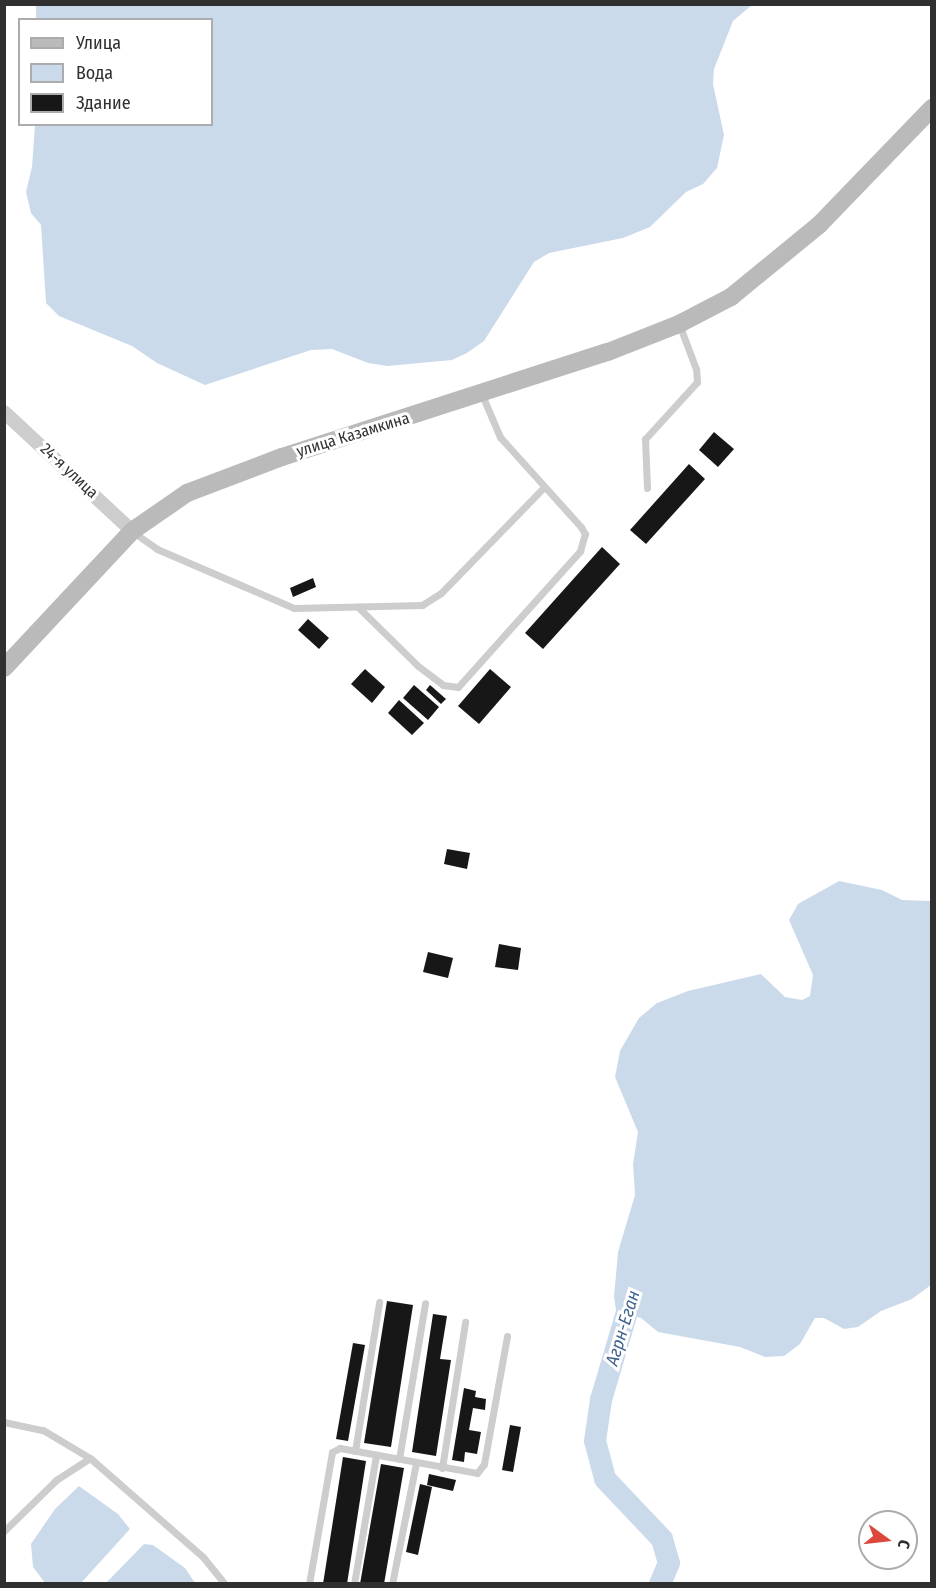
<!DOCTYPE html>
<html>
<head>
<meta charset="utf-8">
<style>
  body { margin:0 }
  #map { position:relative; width:936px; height:1588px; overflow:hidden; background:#fff; font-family:"Fira Sans Condensed",sans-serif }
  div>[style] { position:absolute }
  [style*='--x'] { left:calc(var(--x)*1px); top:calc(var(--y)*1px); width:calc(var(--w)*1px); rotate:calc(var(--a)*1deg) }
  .water>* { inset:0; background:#cbdaeb }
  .river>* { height:22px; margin:-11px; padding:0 11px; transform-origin:11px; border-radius:11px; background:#cbdaeb }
  .building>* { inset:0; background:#171717 }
  .lane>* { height:7px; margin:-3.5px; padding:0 3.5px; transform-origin:3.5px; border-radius:3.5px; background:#cdcdcd }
  .street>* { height:14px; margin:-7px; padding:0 7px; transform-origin:7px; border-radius:7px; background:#cdcdcd }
  .secondary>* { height:18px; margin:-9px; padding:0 9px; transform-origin:9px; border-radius:9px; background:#bababa }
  span { translate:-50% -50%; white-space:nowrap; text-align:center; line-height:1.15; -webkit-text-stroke:6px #fff; paint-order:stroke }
  .street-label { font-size:16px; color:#303030 }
  .water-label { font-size:18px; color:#41658e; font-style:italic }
  .frame { position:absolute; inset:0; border:6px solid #303030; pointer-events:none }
  .legend { position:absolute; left:18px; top:18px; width:195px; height:108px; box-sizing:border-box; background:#fff; border:2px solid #acacac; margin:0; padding:8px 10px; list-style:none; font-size:18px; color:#303030 }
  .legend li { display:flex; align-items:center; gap:12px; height:30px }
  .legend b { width:30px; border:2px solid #acacac }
  .north { position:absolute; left:858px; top:1510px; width:60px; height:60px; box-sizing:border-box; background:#fff; border:2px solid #acacac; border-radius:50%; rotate:105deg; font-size:16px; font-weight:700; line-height:24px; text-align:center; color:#303030 }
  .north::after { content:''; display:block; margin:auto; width:21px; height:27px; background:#dd463b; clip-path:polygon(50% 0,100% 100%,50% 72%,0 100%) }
</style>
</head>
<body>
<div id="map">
  <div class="water">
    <i style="clip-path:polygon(36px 5px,36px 4px,752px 5px,733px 21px,714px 69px,713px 84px,724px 135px,717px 168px,703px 184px,686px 192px,650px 227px,623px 238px,549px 253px,534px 262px,484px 341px,467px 353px,452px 360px,388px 366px,368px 363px,332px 349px,311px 350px,205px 385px,157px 363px,132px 346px,59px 316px,46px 303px,41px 225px,31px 213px,26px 192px,32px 167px,35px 125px,212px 124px,212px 20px,36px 19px)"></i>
    <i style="clip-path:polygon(839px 881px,882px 890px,902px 900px,931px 901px,931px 1285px,912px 1299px,881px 1311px,858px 1327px,844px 1329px,824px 1318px,815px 1318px,800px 1344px,784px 1356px,765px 1357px,740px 1347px,658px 1332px,641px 1318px,616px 1310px,614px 1297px,618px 1252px,635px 1195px,633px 1164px,638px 1132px,615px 1077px,620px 1051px,639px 1018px,657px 1003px,688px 991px,761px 974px,785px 997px,802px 1000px,810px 996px,813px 975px,789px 920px,798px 904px)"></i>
    <i style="clip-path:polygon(79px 1486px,118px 1514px,130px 1529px,81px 1583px,45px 1583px,33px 1567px,31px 1544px,55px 1509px)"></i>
    <i style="clip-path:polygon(144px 1544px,153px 1545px,185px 1568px,195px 1583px,106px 1583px)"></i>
  </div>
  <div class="river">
    <i style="--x:635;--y:1285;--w:120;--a:106.5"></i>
    <i style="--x:601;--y:1400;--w:41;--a:98.3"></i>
    <i style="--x:595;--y:1441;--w:39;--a:75"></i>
    <i style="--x:605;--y:1479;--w:83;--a:46.5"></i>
    <i style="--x:662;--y:1539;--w:25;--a:74"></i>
    <i style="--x:669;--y:1563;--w:23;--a:113"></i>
  </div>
  <div class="building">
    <i style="clip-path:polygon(714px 432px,734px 449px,718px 467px,699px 450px)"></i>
    <i style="clip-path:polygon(689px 464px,705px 479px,646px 544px,630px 530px)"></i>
    <i style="clip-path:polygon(602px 547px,620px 564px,543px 649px,525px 633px)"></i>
    <i style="clip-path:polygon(313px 578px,316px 587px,293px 597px,290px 588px)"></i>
    <i style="clip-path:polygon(308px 619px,329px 638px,319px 649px,298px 630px)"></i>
    <i style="clip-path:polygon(365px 669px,385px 687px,372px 703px,351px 684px)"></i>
    <i style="clip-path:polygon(490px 669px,511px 687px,479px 724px,458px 706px)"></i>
    <i style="clip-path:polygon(414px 685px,439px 707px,428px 720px,403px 698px)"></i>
    <i style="clip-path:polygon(430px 685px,446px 699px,441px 704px,426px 690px)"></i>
    <i style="clip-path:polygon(399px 700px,424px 723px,412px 735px,388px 713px)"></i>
    <i style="clip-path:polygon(447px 849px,470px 853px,467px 869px,444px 864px)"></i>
    <i style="clip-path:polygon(499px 944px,521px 948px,518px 970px,495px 967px)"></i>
    <i style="clip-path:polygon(428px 952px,453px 958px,448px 978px,423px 972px)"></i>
    <i style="clip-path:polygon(387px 1301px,413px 1305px,391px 1447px,364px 1443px)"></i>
    <i style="clip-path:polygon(433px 1314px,447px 1316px,440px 1359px,451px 1360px,436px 1456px,412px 1452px)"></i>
    <i style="clip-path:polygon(353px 1343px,365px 1345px,348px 1441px,336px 1439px)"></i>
    <i style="clip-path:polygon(464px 1388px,476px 1391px,475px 1397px,486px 1399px,485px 1410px,473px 1408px,469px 1430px,481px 1432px,477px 1454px,465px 1452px,464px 1462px,452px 1460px)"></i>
    <i style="clip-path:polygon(510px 1425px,521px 1427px,513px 1472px,502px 1470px)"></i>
    <i style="clip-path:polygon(343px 1457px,366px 1461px,347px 1584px,323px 1584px)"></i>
    <i style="clip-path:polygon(381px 1464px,404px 1468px,384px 1584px,360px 1584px)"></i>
    <i style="clip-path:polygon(429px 1474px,456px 1480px,453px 1491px,427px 1485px)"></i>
    <i style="clip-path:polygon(420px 1484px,432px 1487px,418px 1555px,406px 1552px)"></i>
  </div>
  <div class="lane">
    <i style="--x:647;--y:488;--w:49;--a:-92.3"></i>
    <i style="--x:645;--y:439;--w:77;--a:-47.6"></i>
    <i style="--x:697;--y:382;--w:13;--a:-94"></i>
    <i style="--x:696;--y:369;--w:48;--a:-110.7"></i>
    <i style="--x:133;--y:532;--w:29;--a:35"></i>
    <i style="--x:157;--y:549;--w:149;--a:23.3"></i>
    <i style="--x:294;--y:608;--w:128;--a:-1.3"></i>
    <i style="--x:422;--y:605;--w:22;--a:-32"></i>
    <i style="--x:441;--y:593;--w:148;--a:-45.8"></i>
    <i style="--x:358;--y:607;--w:84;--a:44.5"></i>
    <i style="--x:418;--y:666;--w:31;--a:37"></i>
    <i style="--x:443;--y:685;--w:15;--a:8"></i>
    <i style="--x:458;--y:687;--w:183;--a:-48.1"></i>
    <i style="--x:580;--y:551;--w:18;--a:-74"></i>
    <i style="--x:585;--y:534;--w:8;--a:-120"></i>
    <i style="--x:581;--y:527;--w:121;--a:-132"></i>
    <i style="--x:500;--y:437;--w:46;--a:-113.2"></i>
    <i style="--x:4;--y:1422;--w:40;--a:12"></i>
    <i style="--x:43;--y:1430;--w:55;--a:30.8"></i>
    <i style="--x:90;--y:1458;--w:150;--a:41.2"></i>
    <i style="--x:203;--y:1557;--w:35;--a:51"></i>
    <i style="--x:355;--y:1451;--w:151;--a:-80.8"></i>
    <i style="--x:399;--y:1459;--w:158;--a:-80.5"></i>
    <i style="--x:442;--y:1468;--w:148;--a:-81"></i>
    <i style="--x:4;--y:1531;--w:73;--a:-44.4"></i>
    <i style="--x:56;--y:1480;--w:40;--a:-32.9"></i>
    <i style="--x:309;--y:1584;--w:134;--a:-80.1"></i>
    <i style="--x:332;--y:1452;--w:9;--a:-27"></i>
    <i style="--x:340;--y:1448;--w:139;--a:10.3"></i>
    <i style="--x:477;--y:1473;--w:11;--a:-52"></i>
    <i style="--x:484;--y:1464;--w:130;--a:-79.8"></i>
    <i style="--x:354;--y:1584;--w:131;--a:-80.3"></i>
    <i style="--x:392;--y:1584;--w:123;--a:-78.8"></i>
  </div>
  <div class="street">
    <i style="--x:4;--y:412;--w:175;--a:42.9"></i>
  </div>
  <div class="secondary">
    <i style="--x:4;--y:668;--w:187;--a:-46.9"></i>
    <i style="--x:132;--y:531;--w:67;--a:-34.6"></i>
    <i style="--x:187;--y:493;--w:102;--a:-20.8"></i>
    <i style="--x:282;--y:457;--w:342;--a:-17.9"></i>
    <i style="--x:608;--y:352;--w:76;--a:-21.5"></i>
    <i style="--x:679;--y:324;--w:59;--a:-27.4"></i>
    <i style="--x:731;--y:297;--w:114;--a:-39.3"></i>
    <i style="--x:819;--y:225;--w:163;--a:-46"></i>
  </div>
  <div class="street-label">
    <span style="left:353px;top:435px;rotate:-17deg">улица Казамкина</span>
    <span style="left:69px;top:471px;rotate:43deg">24-я улица</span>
  </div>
  <div class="water-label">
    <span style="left:623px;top:1328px;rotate:-73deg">Агрн-Еган</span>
  </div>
  <div class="frame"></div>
  <ul class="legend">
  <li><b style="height:8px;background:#bababa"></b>Улица</li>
  <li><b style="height:16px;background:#cbdaeb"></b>Вода</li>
  <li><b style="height:16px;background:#171717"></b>Здание</li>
  </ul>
  <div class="north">С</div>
</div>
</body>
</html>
